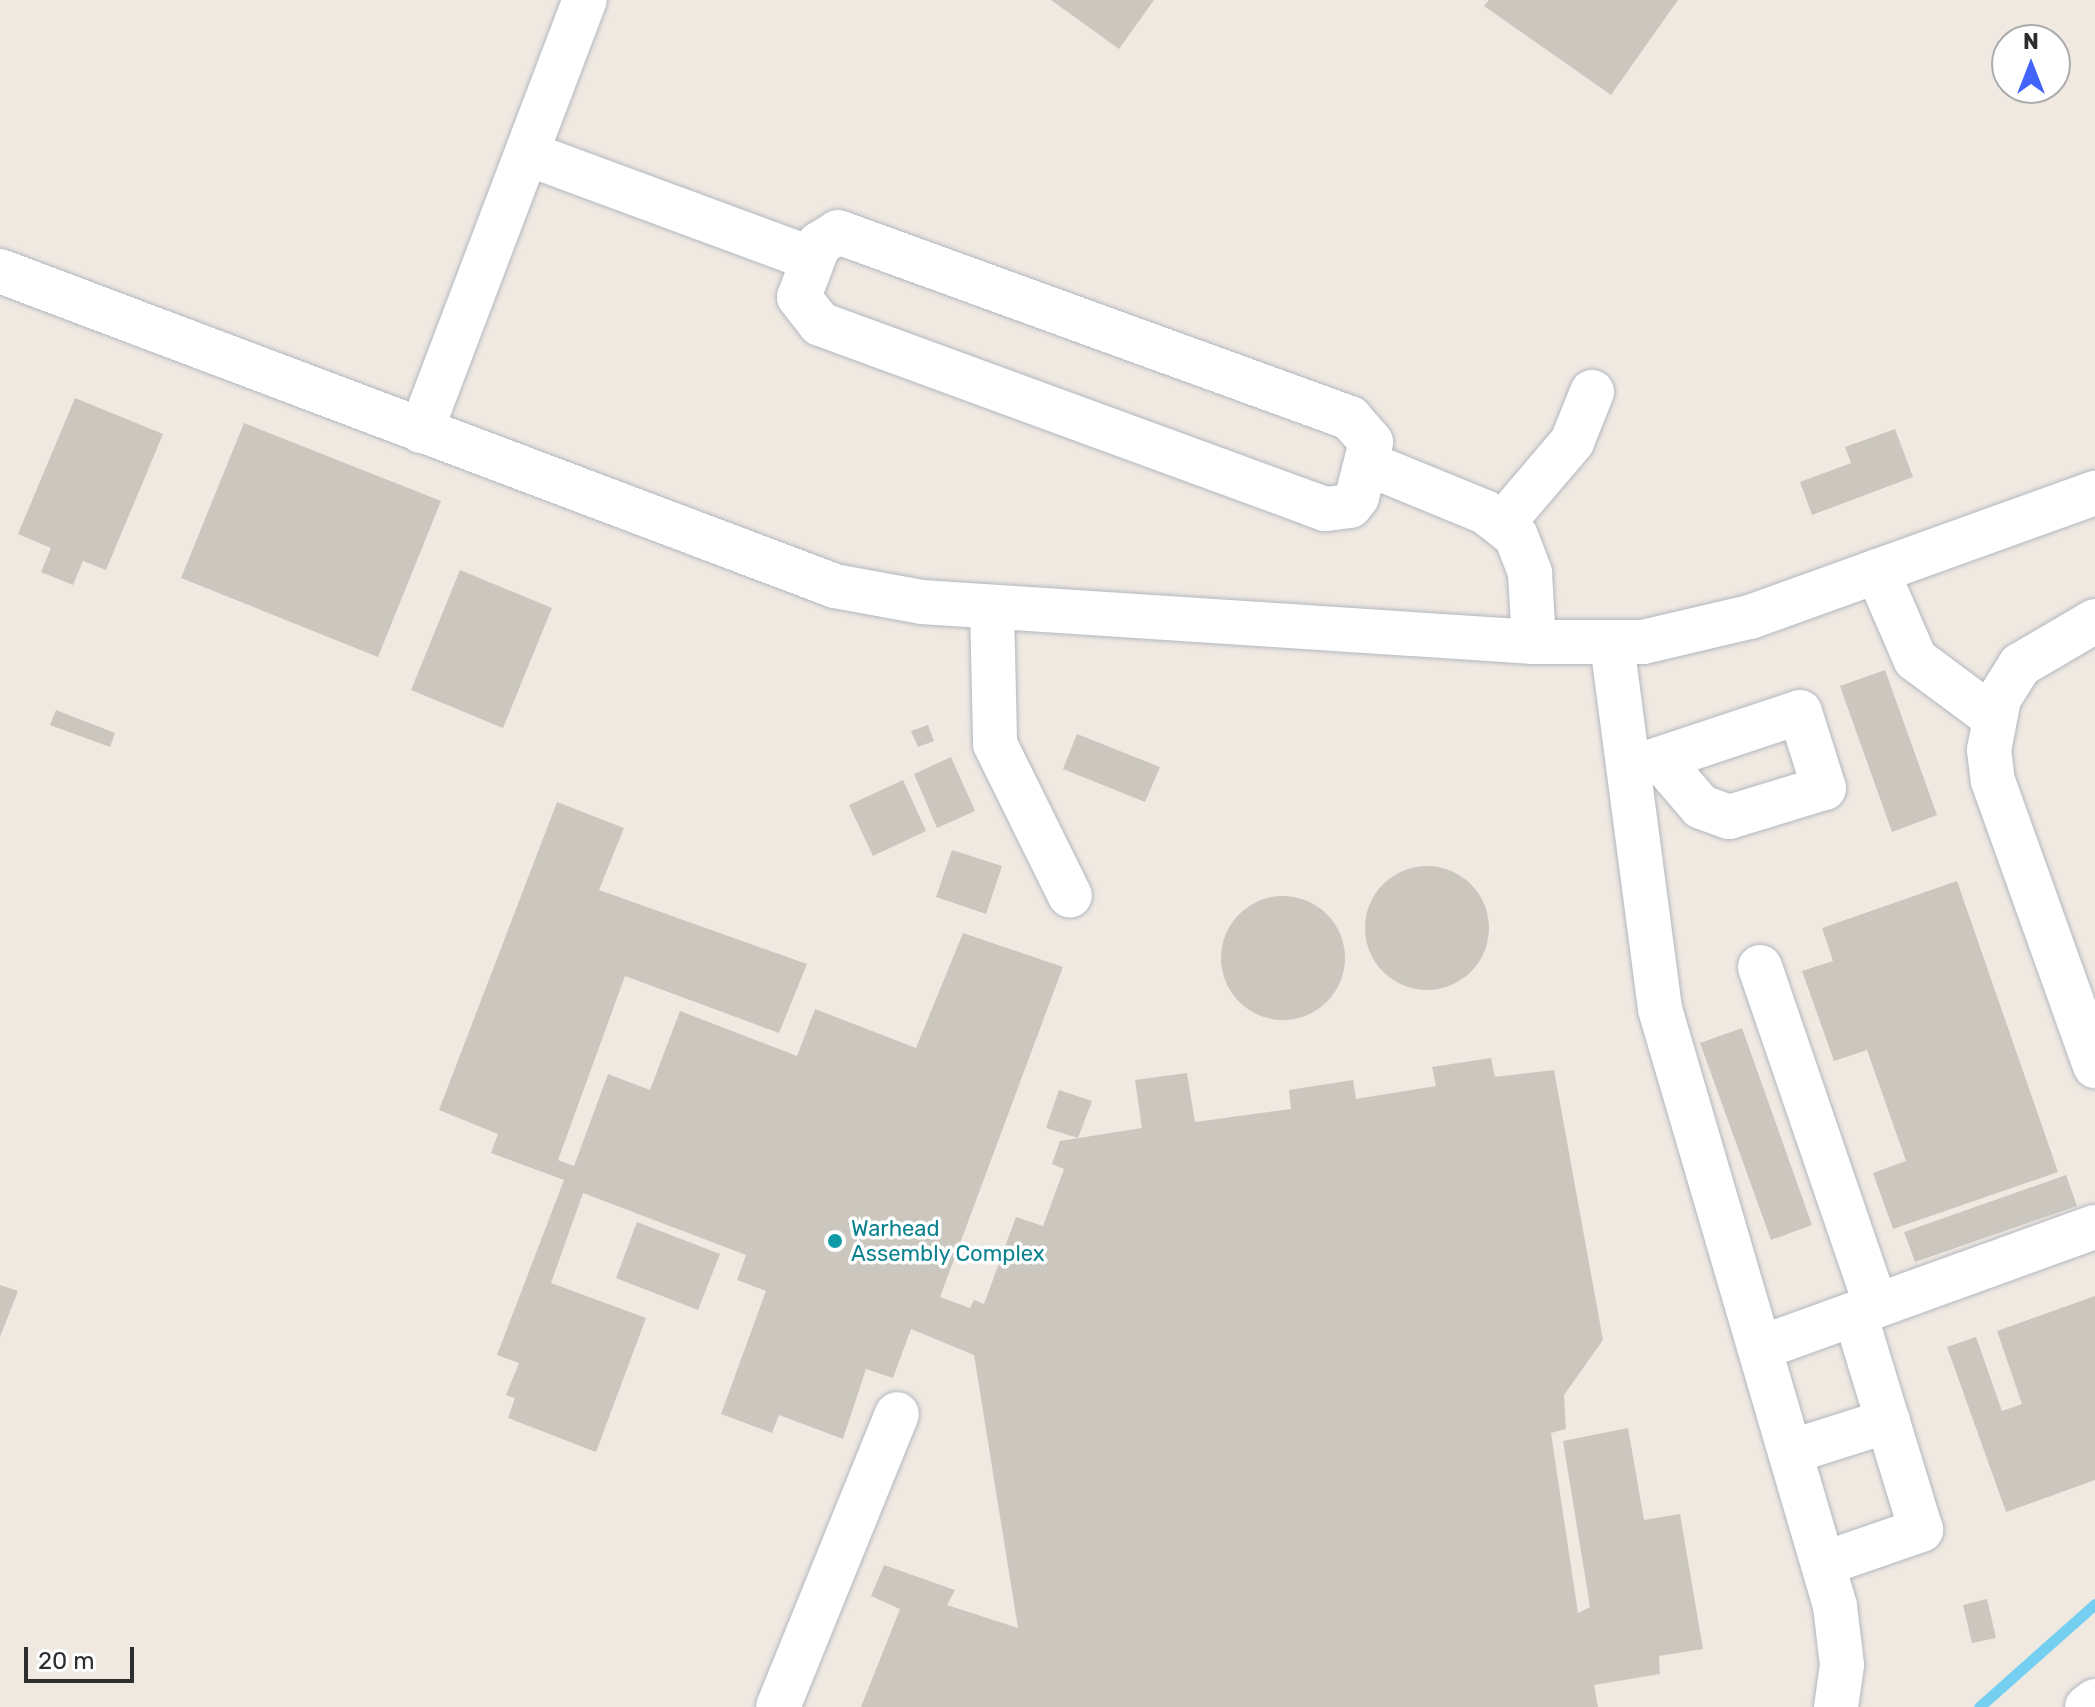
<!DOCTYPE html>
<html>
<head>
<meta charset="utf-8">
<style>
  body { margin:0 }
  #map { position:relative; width:2095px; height:1707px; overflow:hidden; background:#efe9e1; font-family:Rubik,sans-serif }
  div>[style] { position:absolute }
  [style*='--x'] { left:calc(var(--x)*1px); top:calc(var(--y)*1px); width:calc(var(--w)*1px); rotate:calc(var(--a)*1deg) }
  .stream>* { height:11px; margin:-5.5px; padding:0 5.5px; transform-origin:5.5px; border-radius:5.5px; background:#75cff0 }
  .building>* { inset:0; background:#cbc7bf }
  .round { border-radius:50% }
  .roads { filter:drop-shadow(0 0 2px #b4b7c1) drop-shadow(0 0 2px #b4b7c1) }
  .minor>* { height:44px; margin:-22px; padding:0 22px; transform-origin:22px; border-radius:22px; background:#fff }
  .dots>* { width:22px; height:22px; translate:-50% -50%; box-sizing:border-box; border:4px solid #fff; border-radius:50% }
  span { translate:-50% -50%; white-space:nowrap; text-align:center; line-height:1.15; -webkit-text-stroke:7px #fff; paint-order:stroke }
  .culture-label { font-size:22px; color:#0d838f }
  .left { translate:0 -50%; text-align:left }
  .north { position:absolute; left:1991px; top:24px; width:80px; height:80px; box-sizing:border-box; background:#fff; border:2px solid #ababab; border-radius:50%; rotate:0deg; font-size:22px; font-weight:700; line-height:32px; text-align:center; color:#2e2e2e }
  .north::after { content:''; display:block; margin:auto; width:28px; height:36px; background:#4264fb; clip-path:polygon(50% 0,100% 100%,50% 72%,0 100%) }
  .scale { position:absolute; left:24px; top:1647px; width:110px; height:36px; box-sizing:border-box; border:4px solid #2e2e2e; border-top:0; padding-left:10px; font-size:24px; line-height:28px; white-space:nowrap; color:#2e2e2e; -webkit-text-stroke:6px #fff; paint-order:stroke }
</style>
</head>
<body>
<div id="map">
  <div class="stream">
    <i style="--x:1979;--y:1707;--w:155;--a:-41.6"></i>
  </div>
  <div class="building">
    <i style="clip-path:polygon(1051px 0,1154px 0,1119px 49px)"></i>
    <i style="clip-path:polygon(1489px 0,1678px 0,1611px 95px,1484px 6px)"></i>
    <i style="clip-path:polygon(75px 398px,163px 434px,106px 570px,83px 561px,73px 585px,41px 572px,51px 548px,18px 534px)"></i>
    <i style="clip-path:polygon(244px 423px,441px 501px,378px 657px,181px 578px)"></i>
    <i style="clip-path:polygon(1895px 429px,1913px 477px,1812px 515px,1800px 482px,1851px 463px,1845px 447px)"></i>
    <i style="clip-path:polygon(460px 570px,552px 608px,503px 728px,411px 690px)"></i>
    <i style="clip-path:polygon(1885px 670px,1937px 815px,1892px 832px,1840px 686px)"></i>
    <i style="clip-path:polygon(56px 710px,115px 733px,110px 747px,50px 725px)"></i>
    <i style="clip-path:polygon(928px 725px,934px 741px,918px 747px,911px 731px)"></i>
    <i style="clip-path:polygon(1077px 734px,1160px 767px,1145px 802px,1063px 769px)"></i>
    <i style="clip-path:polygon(951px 757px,975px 811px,937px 828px,914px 774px)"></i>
    <i style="clip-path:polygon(903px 780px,926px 831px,873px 856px,849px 805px)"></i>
    <i style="clip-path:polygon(557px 802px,624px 828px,599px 890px,807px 964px,779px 1033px,625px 976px,558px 1160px,574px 1166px,608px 1074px,650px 1090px,680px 1011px,797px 1056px,815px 1009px,916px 1048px,963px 933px,1063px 967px,940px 1297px,970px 1308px,974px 1300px,984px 1304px,1016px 1217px,1043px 1226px,1064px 1169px,1052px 1164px,1060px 1141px,1142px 1128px,1135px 1080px,1187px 1073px,1195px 1122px,1291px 1109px,1289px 1090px,1353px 1080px,1356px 1099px,1436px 1086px,1432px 1067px,1491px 1058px,1495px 1077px,1554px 1070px,1603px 1340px,1564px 1395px,1566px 1429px,1551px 1433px,1578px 1613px,1590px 1607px,1563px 1441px,1628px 1428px,1644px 1520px,1680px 1514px,1703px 1649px,1659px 1656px,1660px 1674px,1594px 1685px,1598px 1707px,861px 1707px,900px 1609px,871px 1596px,884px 1565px,955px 1590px,947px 1605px,1018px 1628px,974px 1355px,911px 1329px,893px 1378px,866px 1369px,843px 1439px,779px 1415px,772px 1433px,721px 1414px,766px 1291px,737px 1280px,746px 1255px,583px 1193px,551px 1283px,646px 1318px,596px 1452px,508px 1418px,515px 1398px,506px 1395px,519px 1363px,497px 1355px,564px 1180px,491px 1153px,498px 1134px,439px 1110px)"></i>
    <i style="clip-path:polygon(952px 850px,1002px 866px,986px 914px,936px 897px)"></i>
    <i class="round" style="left:1365px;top:866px;width:124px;height:124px"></i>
    <i style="clip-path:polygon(1957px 881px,2058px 1172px,1893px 1229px,1873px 1173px,1906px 1161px,1867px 1050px,1834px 1061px,1802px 971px,1833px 961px,1822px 928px)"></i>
    <i class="round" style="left:1221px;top:896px;width:124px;height:124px"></i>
    <i style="clip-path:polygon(1742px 1028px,1812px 1225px,1771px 1240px,1700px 1043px)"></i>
    <i style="clip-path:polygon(1059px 1090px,1092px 1101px,1078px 1138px,1046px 1128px)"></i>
    <i style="clip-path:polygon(2066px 1175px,2077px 1206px,1915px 1262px,1904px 1232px)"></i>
    <i style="clip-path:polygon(637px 1222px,720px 1254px,698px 1310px,616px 1278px)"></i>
    <i style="clip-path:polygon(0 1285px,18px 1291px,0 1337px)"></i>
    <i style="clip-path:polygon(2095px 1296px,2095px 1480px,2006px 1512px,1947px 1347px,1976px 1337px,2002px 1411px,2022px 1404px,1997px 1331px)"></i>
    <i style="clip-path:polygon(1987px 1599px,1996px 1638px,1972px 1643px,1963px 1605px)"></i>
  </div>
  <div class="roads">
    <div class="minor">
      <i style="--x:531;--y:155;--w:300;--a:20.3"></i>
      <i style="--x:838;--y:232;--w:545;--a:19.97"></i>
      <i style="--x:1350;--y:418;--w:32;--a:49"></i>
      <i style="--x:1371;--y:442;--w:57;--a:104.3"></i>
      <i style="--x:1357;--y:497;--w:11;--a:128"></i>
      <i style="--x:1350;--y:506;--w:25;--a:173"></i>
      <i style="--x:1325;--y:509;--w:538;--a:-159.88"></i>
      <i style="--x:820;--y:324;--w:34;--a:-128"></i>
      <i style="--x:799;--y:297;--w:57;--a:-69.3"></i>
      <i style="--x:819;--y:244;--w:22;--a:-32"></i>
      <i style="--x:0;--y:271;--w:892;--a:20.67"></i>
      <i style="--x:835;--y:586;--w:88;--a:10.4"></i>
      <i style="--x:922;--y:602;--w:613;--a:3.74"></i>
      <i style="--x:1534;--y:642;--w:109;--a:0"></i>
      <i style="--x:1643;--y:642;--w:110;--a:-13.2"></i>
      <i style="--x:1750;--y:617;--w:367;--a:-19.8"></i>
      <i style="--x:421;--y:431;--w:461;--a:-69.2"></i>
      <i style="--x:1368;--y:464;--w:126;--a:22.3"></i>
      <i style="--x:1485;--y:512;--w:39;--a:38"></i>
      <i style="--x:1516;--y:536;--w:40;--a:69"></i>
      <i style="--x:1530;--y:573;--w:69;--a:86.7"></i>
      <i style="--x:1502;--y:524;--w:108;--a:-49.5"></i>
      <i style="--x:1572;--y:442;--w:54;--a:-68.2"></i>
      <i style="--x:1877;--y:571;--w:96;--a:66.6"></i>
      <i style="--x:1915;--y:659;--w:97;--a:36.6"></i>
      <i style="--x:992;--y:607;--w:137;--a:88.7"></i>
      <i style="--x:995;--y:744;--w:169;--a:63.7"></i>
      <i style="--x:2095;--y:621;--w:87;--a:149.6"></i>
      <i style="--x:2020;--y:665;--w:40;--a:122"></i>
      <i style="--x:1999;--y:699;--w:52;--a:101.1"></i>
      <i style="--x:1989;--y:750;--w:31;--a:83"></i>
      <i style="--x:1993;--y:781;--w:303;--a:70.3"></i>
      <i style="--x:1612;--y:644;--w:368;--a:82.5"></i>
      <i style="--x:1660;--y:1009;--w:622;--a:73.66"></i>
      <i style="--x:1835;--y:1606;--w:59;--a:83.2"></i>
      <i style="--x:1842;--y:1665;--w:42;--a:98.1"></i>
      <i style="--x:1629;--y:769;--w:180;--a:-18.4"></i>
      <i style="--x:1800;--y:712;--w:80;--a:72.5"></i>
      <i style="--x:1824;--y:788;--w:99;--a:163"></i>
      <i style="--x:1729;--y:817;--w:30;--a:-160"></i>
      <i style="--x:1701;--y:807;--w:63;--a:-130.5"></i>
      <i style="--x:1760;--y:967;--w:358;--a:71.1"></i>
      <i style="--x:1760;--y:1348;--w:356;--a:-19.9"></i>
      <i style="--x:1790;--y:1452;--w:103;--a:-17.6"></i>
      <i style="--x:1823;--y:1564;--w:104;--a:-19.1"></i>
      <i style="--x:1921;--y:1530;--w:226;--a:-107"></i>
      <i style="--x:778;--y:1707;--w:316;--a:-67.9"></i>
      <i style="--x:2087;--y:1707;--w:10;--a:-37"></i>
    </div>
  </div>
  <div class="dots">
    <i style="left:835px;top:1241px;background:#0f9aa8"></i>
  </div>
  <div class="culture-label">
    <span class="left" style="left:851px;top:1241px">Warhead<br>Assembly Complex</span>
  </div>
  <div class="north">N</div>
  <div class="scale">20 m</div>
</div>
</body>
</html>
